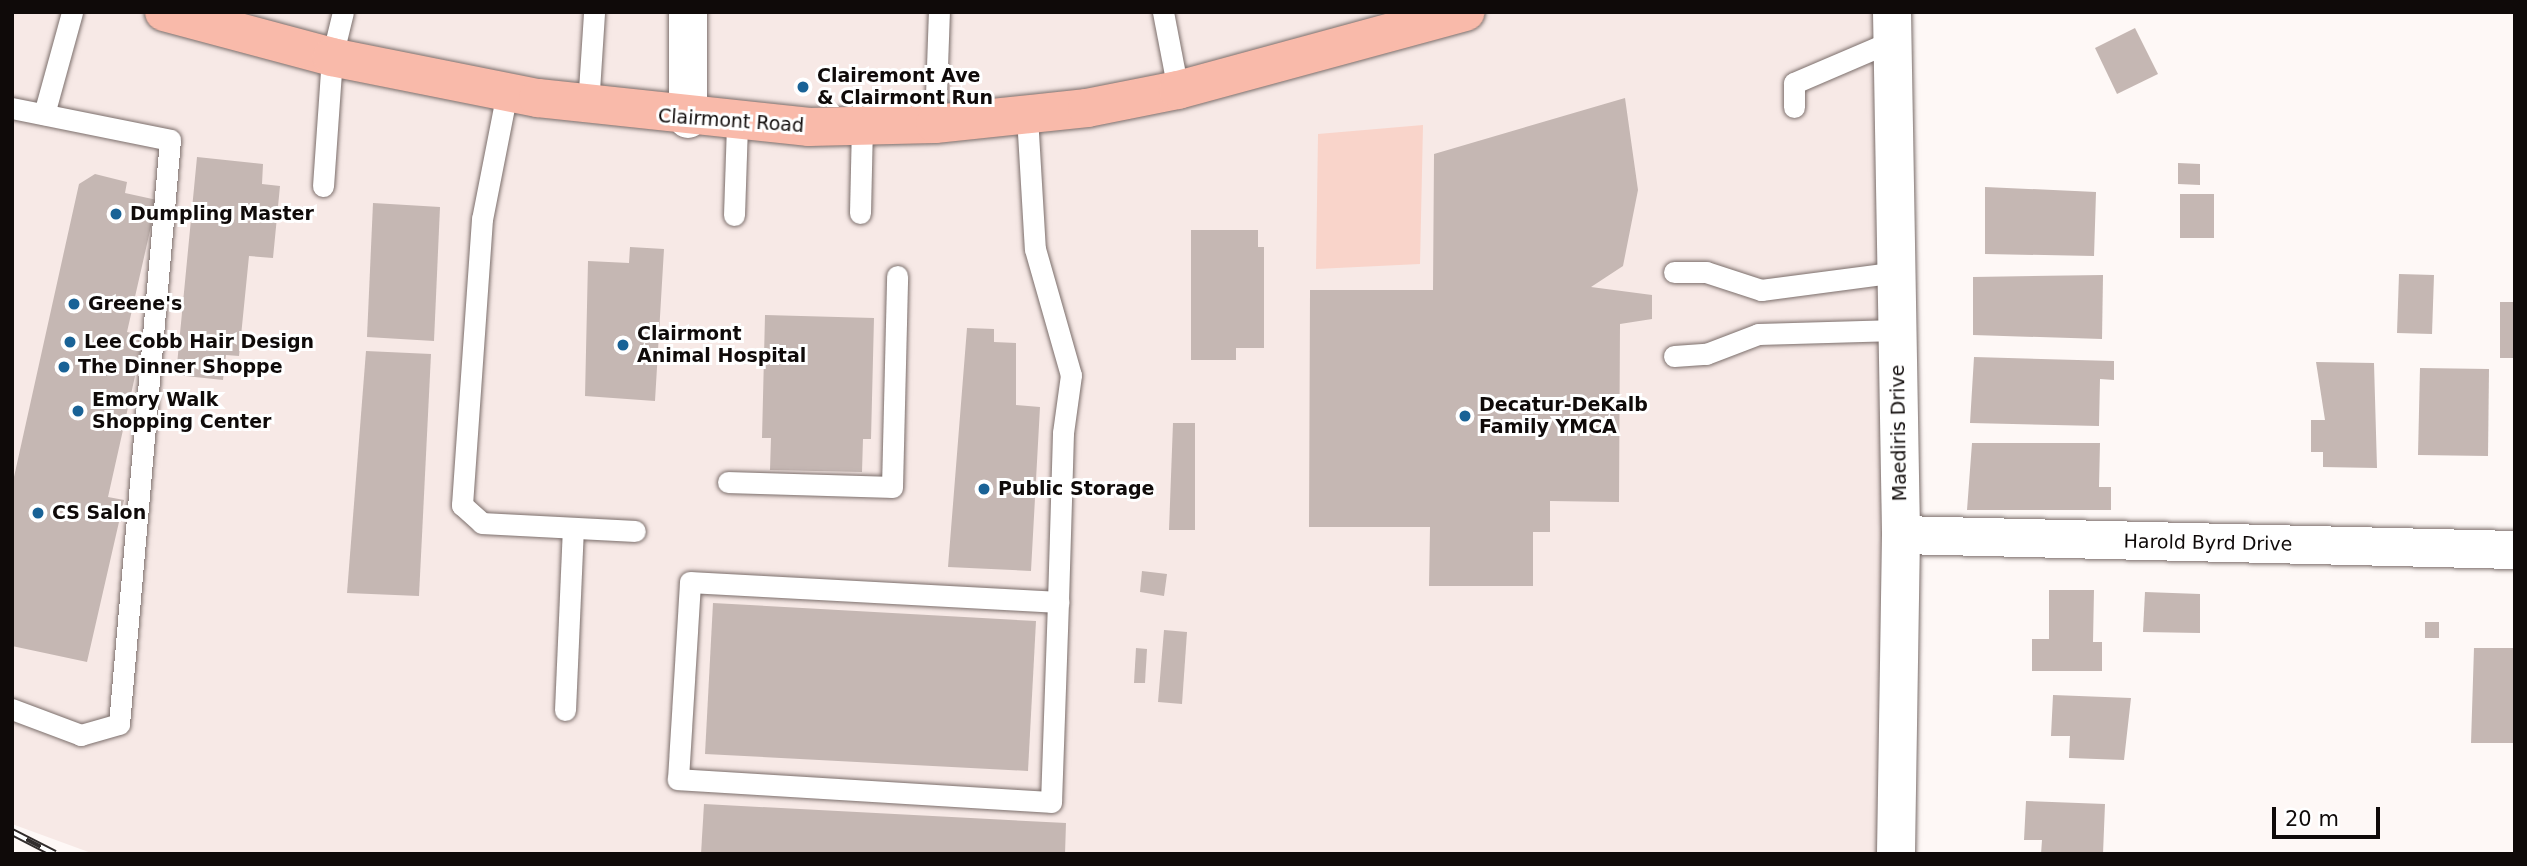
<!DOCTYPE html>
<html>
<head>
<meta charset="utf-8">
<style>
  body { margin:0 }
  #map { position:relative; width:2527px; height:866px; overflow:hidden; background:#fef8f6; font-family:"DejaVu Sans",sans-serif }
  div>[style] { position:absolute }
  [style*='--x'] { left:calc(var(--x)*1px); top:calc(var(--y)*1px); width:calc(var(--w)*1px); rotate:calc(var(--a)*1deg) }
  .built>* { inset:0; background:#f7e9e6 }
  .green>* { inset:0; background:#f9d4ca }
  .building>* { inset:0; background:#c5b7b3 }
  .roads { filter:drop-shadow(0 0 2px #7b6e6b) drop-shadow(0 0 2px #7b6e6b) }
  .lane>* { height:21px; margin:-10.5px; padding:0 10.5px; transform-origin:10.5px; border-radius:10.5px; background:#fff }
  .street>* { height:38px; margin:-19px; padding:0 19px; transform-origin:19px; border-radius:19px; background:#fff }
  .primary>* { height:38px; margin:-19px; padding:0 19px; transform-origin:19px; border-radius:19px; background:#f9baaa }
  .rail>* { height:8px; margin-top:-4px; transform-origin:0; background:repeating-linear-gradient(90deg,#fff 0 16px,#322d2c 0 32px); box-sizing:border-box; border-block:2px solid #322d2c }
  .dots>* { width:19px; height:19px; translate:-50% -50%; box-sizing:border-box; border:4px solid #fff; border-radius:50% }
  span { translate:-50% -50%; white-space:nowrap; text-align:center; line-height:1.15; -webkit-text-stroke:6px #fff; paint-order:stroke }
  .poi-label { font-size:19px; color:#0f0a09; font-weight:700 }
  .left { translate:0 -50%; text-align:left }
  .street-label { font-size:19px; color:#0f0a09 }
  .frame { position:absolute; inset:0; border:14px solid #0f0a09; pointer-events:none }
  .scale { position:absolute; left:2272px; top:807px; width:108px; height:32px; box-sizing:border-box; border:4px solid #0f0a09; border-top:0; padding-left:9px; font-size:21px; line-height:24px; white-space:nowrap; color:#0f0a09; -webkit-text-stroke:5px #fff; paint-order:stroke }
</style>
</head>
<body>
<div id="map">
  <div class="built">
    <i style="clip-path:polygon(12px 12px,1894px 12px,1915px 854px,94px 854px,12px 824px)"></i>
  </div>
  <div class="green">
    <i style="clip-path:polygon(1423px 125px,1420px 264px,1316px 269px,1318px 134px)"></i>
  </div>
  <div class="building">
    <i style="clip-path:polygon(2135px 28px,2158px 74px,2117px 94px,2095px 48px)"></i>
    <i style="clip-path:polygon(1625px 98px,1638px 190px,1623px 266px,1591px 287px,1652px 295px,1652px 319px,1620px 324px,1619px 502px,1550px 501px,1550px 532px,1533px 532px,1533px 586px,1429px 586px,1430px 527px,1309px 527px,1310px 290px,1433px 290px,1434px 154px)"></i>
    <i style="clip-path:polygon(197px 157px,263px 164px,262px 184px,280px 186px,273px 258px,249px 256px,239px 356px,226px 355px,223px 380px,176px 375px)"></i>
    <i style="clip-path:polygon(2178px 163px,2200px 164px,2200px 185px,2178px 184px)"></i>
    <i style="clip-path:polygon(95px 174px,127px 182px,125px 193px,157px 200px,127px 332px,144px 336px,108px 497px,124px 500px,87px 662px,12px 646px,12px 486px,79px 184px)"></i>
    <i style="clip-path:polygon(1985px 187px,2096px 192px,2094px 256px,1985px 254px)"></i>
    <i style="clip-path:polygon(2180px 194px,2214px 194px,2214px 238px,2180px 238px)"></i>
    <i style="clip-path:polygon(373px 203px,440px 207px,434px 341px,367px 337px)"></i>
    <i style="clip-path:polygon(1191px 230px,1258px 230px,1258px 247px,1264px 247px,1264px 348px,1236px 348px,1236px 360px,1191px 360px)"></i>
    <i style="clip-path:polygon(630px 247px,664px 249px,655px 401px,585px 396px,588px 261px,629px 263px)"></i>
    <i style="clip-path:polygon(2399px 274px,2434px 275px,2432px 334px,2397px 333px)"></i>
    <i style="clip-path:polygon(2103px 275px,2102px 339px,1973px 335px,1973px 277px)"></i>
    <i style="clip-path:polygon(2500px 302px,2515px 302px,2515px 358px,2500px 358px)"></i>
    <i style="clip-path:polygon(765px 315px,874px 318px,871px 439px,863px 439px,862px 472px,770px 470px,771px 438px,762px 438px)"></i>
    <i style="clip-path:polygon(967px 328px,994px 329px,994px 342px,1016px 343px,1016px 405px,1040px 407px,1031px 571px,948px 567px)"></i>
    <i style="clip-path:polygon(366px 351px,431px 354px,419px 596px,347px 593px)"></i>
    <i style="clip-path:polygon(1974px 357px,2114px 361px,2114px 380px,2100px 379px,2099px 426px,1970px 423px)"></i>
    <i style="clip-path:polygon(2316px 362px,2374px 363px,2377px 468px,2323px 467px,2323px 452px,2311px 452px,2311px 420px,2325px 420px)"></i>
    <i style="clip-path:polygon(2420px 368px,2489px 369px,2488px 456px,2418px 455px)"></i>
    <i style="clip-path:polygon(1173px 423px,1195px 423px,1195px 530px,1169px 530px)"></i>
    <i style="clip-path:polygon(1972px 443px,2100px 443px,2099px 487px,2111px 487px,2111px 510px,1967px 510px)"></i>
    <i style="clip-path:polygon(1142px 571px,1167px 574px,1164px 596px,1140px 592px)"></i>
    <i style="clip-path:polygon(2049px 590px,2094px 590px,2093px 642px,2102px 642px,2102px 671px,2032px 671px,2032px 639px,2049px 639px)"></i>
    <i style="clip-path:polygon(2145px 592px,2200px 594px,2200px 633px,2143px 632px)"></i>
    <i style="clip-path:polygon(713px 603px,1036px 621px,1028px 771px,705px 754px)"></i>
    <i style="clip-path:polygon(2425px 622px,2439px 622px,2439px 638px,2425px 638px)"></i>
    <i style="clip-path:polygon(1164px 630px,1187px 632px,1182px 704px,1158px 702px)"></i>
    <i style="clip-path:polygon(1136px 648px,1147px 649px,1145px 683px,1134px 683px)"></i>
    <i style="clip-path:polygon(2474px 648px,2515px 648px,2515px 743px,2471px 743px)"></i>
    <i style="clip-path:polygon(2053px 695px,2131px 698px,2124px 760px,2069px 758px,2070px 736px,2051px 736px)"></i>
    <i style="clip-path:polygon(2026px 801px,2105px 804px,2103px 854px,2041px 854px,2042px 840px,2024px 840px)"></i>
    <i style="clip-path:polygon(704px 804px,1066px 823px,1065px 854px,701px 854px)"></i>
  </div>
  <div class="roads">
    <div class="lane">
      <i style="--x:1163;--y:12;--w:79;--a:79.1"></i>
      <i style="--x:507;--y:92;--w:129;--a:101.1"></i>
      <i style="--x:482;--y:219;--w:287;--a:94"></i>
      <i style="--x:462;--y:505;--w:27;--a:42"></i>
      <i style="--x:482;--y:523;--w:153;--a:3"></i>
      <i style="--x:588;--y:106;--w:94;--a:-86.3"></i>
      <i style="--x:1794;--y:107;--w:24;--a:-90"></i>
      <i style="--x:1794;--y:83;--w:107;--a:-23.2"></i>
      <i style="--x:12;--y:108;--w:161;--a:11.4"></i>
      <i style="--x:170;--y:140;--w:586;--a:94.99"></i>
      <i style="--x:119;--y:724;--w:40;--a:164"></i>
      <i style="--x:81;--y:735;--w:74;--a:-159.4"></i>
      <i style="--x:44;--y:114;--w:106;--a:-74.6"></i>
      <i style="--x:1027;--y:116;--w:133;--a:86.6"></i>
      <i style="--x:1035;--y:249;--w:131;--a:74.1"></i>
      <i style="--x:1071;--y:375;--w:59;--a:97.9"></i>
      <i style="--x:1063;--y:433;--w:169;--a:91.7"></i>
      <i style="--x:1058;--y:602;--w:200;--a:92"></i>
      <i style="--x:1051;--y:802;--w:374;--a:-176.5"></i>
      <i style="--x:678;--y:779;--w:197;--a:-86.5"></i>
      <i style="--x:690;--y:582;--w:369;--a:3.1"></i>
      <i style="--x:935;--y:124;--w:112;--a:-88"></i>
      <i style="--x:323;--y:186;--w:129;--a:-86"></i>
      <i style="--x:332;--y:57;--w:46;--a:-76.3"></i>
      <i style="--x:860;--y:213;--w:86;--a:-88.7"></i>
      <i style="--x:734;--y:215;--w:92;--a:-88.1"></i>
      <i style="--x:1674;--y:272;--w:32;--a:0"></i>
      <i style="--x:1706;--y:272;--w:58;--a:18.1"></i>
      <i style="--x:1761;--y:290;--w:137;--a:-7.5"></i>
      <i style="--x:1674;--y:356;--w:32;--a:-4"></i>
      <i style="--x:1706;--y:354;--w:56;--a:-21"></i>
      <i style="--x:1758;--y:334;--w:139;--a:-1.6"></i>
      <i style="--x:728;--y:482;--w:164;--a:1.7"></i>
      <i style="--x:892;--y:487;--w:211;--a:-88.6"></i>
      <i style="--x:565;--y:710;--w:182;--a:-87.5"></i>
    </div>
    <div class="street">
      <i style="--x:1892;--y:12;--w:523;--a:89.01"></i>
      <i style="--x:1901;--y:535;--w:319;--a:90.9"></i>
      <i style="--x:688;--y:119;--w:107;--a:-90"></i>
      <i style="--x:1901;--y:535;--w:614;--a:1.4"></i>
    </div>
    <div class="primary">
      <i style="--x:164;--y:12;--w:174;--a:15"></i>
      <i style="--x:332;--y:57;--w:210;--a:11.3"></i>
      <i style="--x:538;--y:98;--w:273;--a:6.1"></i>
      <i style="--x:809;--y:127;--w:126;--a:-1.4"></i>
      <i style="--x:935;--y:124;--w:153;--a:-6"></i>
      <i style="--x:1087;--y:108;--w:93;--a:-11.2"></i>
      <i style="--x:1178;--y:90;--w:298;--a:-15.2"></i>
    </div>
  </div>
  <div class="rail">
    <i style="--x:12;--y:832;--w:48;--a:27.1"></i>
  </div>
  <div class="dots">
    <i style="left:803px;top:87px;background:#196296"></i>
    <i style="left:116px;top:214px;background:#196296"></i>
    <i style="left:74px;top:304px;background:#196296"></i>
    <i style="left:70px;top:342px;background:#196296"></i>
    <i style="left:623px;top:345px;background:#196296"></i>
    <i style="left:64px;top:367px;background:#196296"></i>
    <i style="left:78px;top:411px;background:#196296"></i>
    <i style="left:1465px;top:416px;background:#196296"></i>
    <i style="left:984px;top:489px;background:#196296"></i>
    <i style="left:38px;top:513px;background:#196296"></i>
  </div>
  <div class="poi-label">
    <span class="left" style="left:817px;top:87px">Clairemont Ave<br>&amp; Clairmont Run</span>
    <span class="left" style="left:130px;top:214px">Dumpling Master</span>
    <span class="left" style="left:88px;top:304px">Greene's</span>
    <span class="left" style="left:637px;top:345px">Clairmont<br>Animal Hospital</span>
    <span class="left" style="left:84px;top:342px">Lee Cobb Hair Design</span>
    <span class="left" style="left:78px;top:367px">The Dinner Shoppe</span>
    <span class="left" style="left:92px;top:411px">Emory Walk<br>Shopping Center</span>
    <span class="left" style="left:1479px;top:416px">Decatur-DeKalb<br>Family YMCA</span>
    <span class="left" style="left:998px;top:489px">Public Storage</span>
    <span class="left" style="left:52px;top:513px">CS Salon</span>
  </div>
  <div class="street-label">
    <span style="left:731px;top:121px;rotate:4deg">Clairmont Road</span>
    <span style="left:1899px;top:433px;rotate:-91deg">Maediris Drive</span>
    <span style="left:2208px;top:543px;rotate:1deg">Harold Byrd Drive</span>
  </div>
  <div class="frame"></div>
  <div class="scale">20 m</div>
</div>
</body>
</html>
